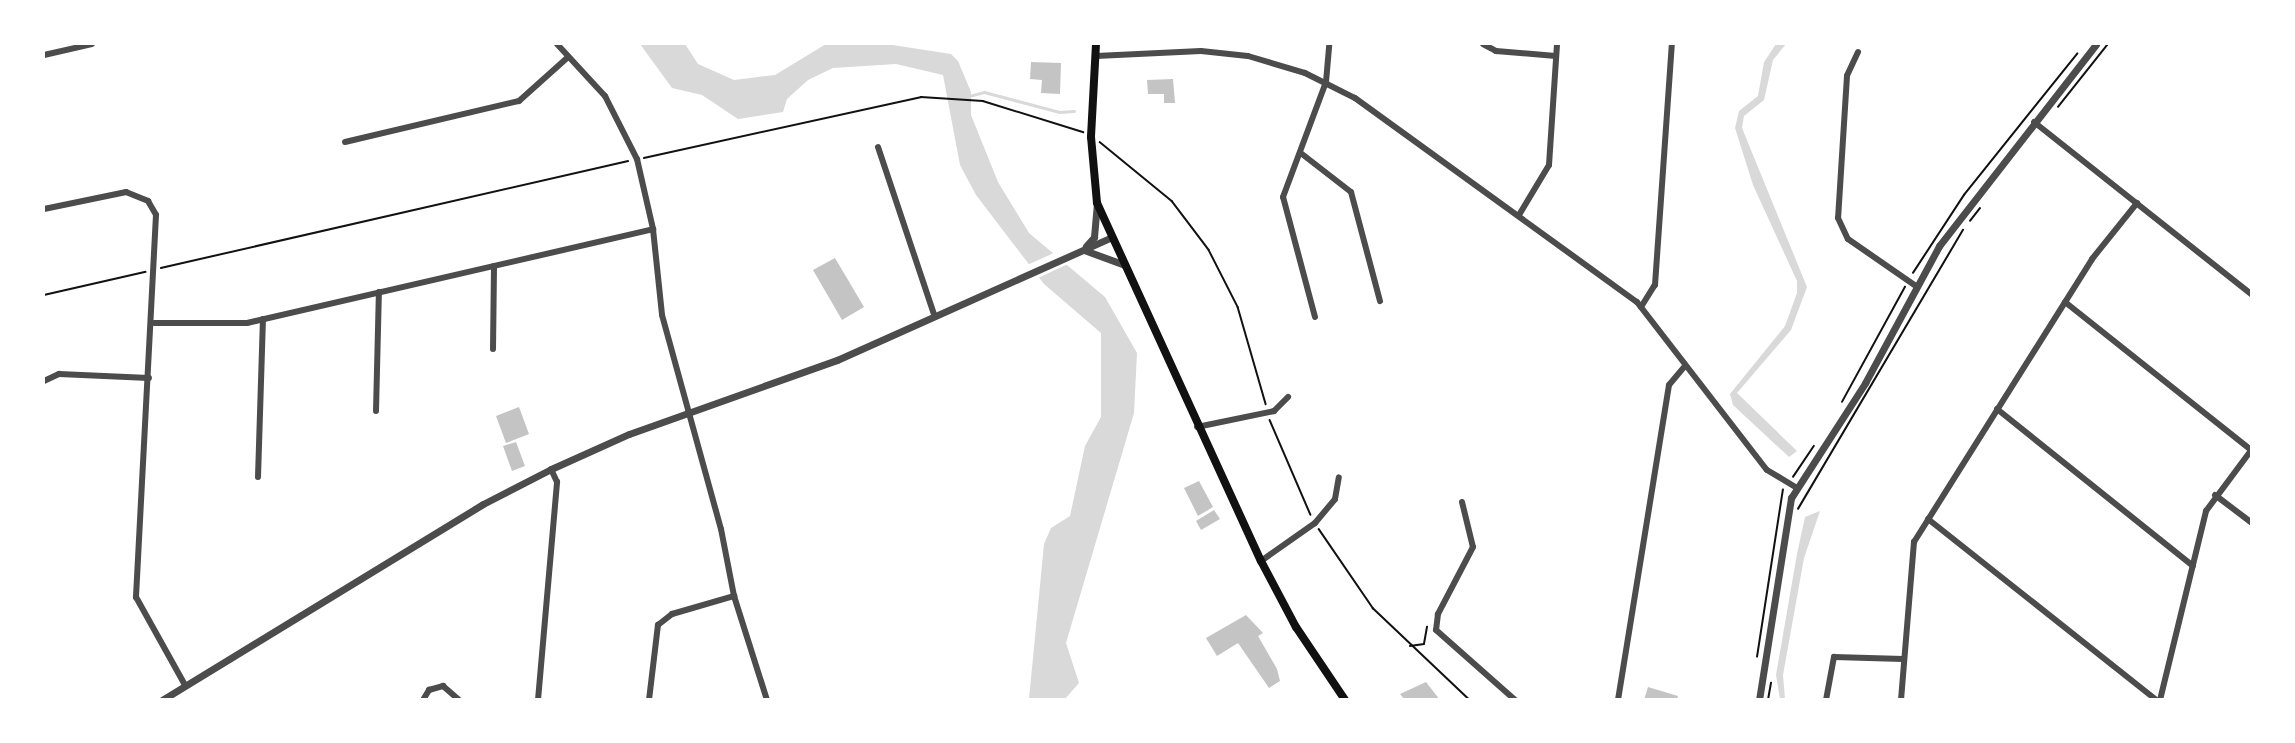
<!DOCTYPE html>
<html>
<head>
<meta charset="utf-8">
<style>
  body { margin:0 }
  #map { position:relative; width:2295px; height:743px; overflow:hidden; background:#fff; font-family:"Titillium Web",sans-serif }
  div>[style] { position:absolute }
  [style*='--x'] { left:calc(var(--x)*1px); top:calc(var(--y)*1px); width:calc(var(--w)*1px); rotate:calc(var(--a)*1deg) }
  .water>* { inset:0; background:#d9d9d9 }
  .pier>* { inset:0; background:#fff }
  .stream>* { height:3px; margin:-1.5px; padding:0 1.5px; transform-origin:1.5px; border-radius:1.5px; background:#d9d9d9 }
  .building>* { inset:0; background:#c4c4c4 }
  .path>* { height:1.5px; margin:-0.75px; padding:0 0.75px; transform-origin:0.75px; border-radius:0.75px; background:#111 }
  .minor>* { height:6px; margin:-3px; padding:0 3px; transform-origin:3px; border-radius:3px; background:#4c4c4c }
  .tertiary>* { height:7px; margin:-3.5px; padding:0 3.5px; transform-origin:3.5px; border-radius:3.5px; background:#4c4c4c }
  .secondary>* { height:8px; margin:-4px; padding:0 4px; transform-origin:4px; border-radius:4px; background:#111 }
  span { translate:-50% -50%; white-space:nowrap; text-align:center; line-height:1.15; -webkit-text-stroke:6px #fff; paint-order:stroke }
  .frame { position:absolute; inset:0; border:45px solid #fff; pointer-events:none }
</style>
</head>
<body>
<div id="map">
  <div class="water">
    <i style="clip-path:polygon(640px 44px,685px 44px,698px 64px,734px 80px,775px 75px,826px 44px,886px 44px,951px 54px,958px 61px,971px 92px,971px 115px,998px 182px,1029px 233px,1105px 297px,1137px 353px,1134px 413px,1066px 643px,1079px 683px,1065px 699px,1029px 699px,1044px 544px,1051px 528px,1070px 516px,1085px 446px,1101px 417px,1101px 333px,1044px 284px,976px 195px,960px 165px,943px 75px,896px 64px,833px 68px,808px 80px,787px 99px,783px 112px,738px 119px,702px 95px,672px 88px)"></i>
    <i style="clip-path:polygon(1776px 44px,1786px 44px,1773px 60px,1764px 100px,1744px 116px,1742px 128px,1807px 287px,1791px 330px,1737px 393px,1797px 451px,1789px 457px,1733px 405px,1730px 394px,1785px 326px,1797px 293px,1797px 281px,1753px 185px,1735px 128px,1739px 111px,1758px 96px,1764px 62px)"></i>
    <i style="clip-path:polygon(1820px 511px,1804px 558px,1783px 675px,1785px 699px,1780px 699px,1776px 675px,1797px 554px,1805px 517px)"></i>
  </div>
  <div class="pier">
    <i style="clip-path:polygon(1054px 253px,1068px 264px,1036px 279px,1025px 266px)"></i>
  </div>
  <div class="stream">
    <i style="--x:969;--y:96;--w:16;--a:-15"></i>
    <i style="--x:984;--y:92;--w:78;--a:14.9"></i>
    <i style="--x:1059;--y:112;--w:15;--a:-4"></i>
  </div>
  <div class="building">
    <i style="clip-path:polygon(1031px 62px,1061px 63px,1060px 94px,1041px 93px,1042px 80px,1030px 79px)"></i>
    <i style="clip-path:polygon(1173px 79px,1175px 103px,1164px 103px,1164px 94px,1148px 94px,1147px 80px)"></i>
    <i style="clip-path:polygon(835px 258px,864px 307px,842px 320px,813px 270px)"></i>
    <i style="clip-path:polygon(519px 407px,529px 434px,506px 443px,496px 416px)"></i>
    <i style="clip-path:polygon(516px 442px,525px 466px,512px 471px,503px 446px)"></i>
    <i style="clip-path:polygon(1199px 481px,1213px 507px,1198px 516px,1184px 488px)"></i>
    <i style="clip-path:polygon(1214px 510px,1220px 519px,1201px 530px,1196px 521px)"></i>
    <i style="clip-path:polygon(1246px 615px,1263px 633px,1258px 636px,1277px 669px,1280px 681px,1269px 688px,1238px 643px,1217px 656px,1206px 638px)"></i>
    <i style="clip-path:polygon(1426px 682px,1440px 700px,1405px 700px,1400px 694px)"></i>
    <i style="clip-path:polygon(1648px 687px,1678px 696px,1677px 700px,1644px 700px)"></i>
  </div>
  <div class="path">
    <i style="--x:2058;--y:107;--w:80;--a:-51.6"></i>
    <i style="--x:1100;--y:142;--w:93;--a:39.3"></i>
    <i style="--x:1172;--y:201;--w:61;--a:52.9"></i>
    <i style="--x:1209;--y:250;--w:64;--a:63"></i>
    <i style="--x:1238;--y:307;--w:101;--a:73.9"></i>
    <i style="--x:644;--y:158;--w:284;--a:-12.4"></i>
    <i style="--x:921;--y:97;--w:62;--a:3.7"></i>
    <i style="--x:983;--y:101;--w:105;--a:17.2"></i>
    <i style="--x:1970;--y:221;--w:16;--a:-52"></i>
    <i style="--x:161;--y:268;--w:479;--a:-12.9"></i>
    <i style="--x:1913;--y:273;--w:93;--a:-56.8"></i>
    <i style="--x:1964;--y:195;--w:181;--a:-51.3"></i>
    <i style="--x:44;--y:295;--w:104;--a:-12.8"></i>
    <i style="--x:1842;--y:402;--w:131;--a:-61.3"></i>
    <i style="--x:1270;--y:420;--w:103;--a:66.7"></i>
    <i style="--x:1793;--y:477;--w:37;--a:-56"></i>
    <i style="--x:1798;--y:509;--w:324;--a:-59.4"></i>
    <i style="--x:1319;--y:529;--w:96;--a:55.6"></i>
    <i style="--x:1373;--y:608;--w:134;--a:43.5"></i>
    <i style="--x:1410;--y:646;--w:14;--a:-8"></i>
    <i style="--x:1424;--y:644;--w:17;--a:-80"></i>
    <i style="--x:1757;--y:657;--w:169;--a:-81.2"></i>
    <i style="--x:1768;--y:700;--w:17;--a:-80"></i>
  </div>
  <div class="minor">
    <i style="--x:557;--y:44;--w:71;--a:47.3"></i>
    <i style="--x:605;--y:96;--w:71;--a:63.1"></i>
    <i style="--x:637;--y:159;--w:72;--a:77.1"></i>
    <i style="--x:653;--y:229;--w:86;--a:84"></i>
    <i style="--x:662;--y:315;--w:222;--a:74.6"></i>
    <i style="--x:721;--y:529;--w:68;--a:79"></i>
    <i style="--x:734;--y:596;--w:109;--a:72.4"></i>
    <i style="--x:1483;--y:44;--w:15;--a:28"></i>
    <i style="--x:1496;--y:51;--w:60;--a:4.8"></i>
    <i style="--x:1858;--y:52;--w:26;--a:115"></i>
    <i style="--x:1847;--y:76;--w:142;--a:93.6"></i>
    <i style="--x:1838;--y:218;--w:23;--a:65"></i>
    <i style="--x:1848;--y:239;--w:83;--a:34.7"></i>
    <i style="--x:44;--y:55;--w:49;--a:-12.9"></i>
    <i style="--x:1096;--y:56;--w:105;--a:-2.7"></i>
    <i style="--x:1201;--y:51;--w:47;--a:6.1"></i>
    <i style="--x:1248;--y:56;--w:59;--a:16.6"></i>
    <i style="--x:1305;--y:73;--w:56;--a:26.6"></i>
    <i style="--x:1355;--y:98;--w:348;--a:35.9"></i>
    <i style="--x:1637;--y:302;--w:212;--a:52.3"></i>
    <i style="--x:1767;--y:470;--w:35;--a:31"></i>
    <i style="--x:2034;--y:122;--w:278;--a:38.4"></i>
    <i style="--x:345;--y:142;--w:179;--a:-13.3"></i>
    <i style="--x:519;--y:101;--w:66;--a:-41.9"></i>
    <i style="--x:878;--y:147;--w:179;--a:71.5"></i>
    <i style="--x:1302;--y:154;--w:62;--a:37.8"></i>
    <i style="--x:1351;--y:192;--w:113;--a:75.1"></i>
    <i style="--x:44;--y:209;--w:84;--a:-11.7"></i>
    <i style="--x:126;--y:192;--w:24;--a:22"></i>
    <i style="--x:148;--y:201;--w:16;--a:60"></i>
    <i style="--x:156;--y:215;--w:383;--a:93"></i>
    <i style="--x:136;--y:597;--w:101;--a:60.9"></i>
    <i style="--x:1519;--y:215;--w:58;--a:-59"></i>
    <i style="--x:1549;--y:165;--w:121;--a:-86.2"></i>
    <i style="--x:2065;--y:302;--w:238;--a:38.5"></i>
    <i style="--x:1641;--y:307;--w:26;--a:-58"></i>
    <i style="--x:1655;--y:285;--w:242;--a:-86"></i>
    <i style="--x:1315;--y:317;--w:124;--a:-104.9"></i>
    <i style="--x:1283;--y:197;--w:123;--a:-69.5"></i>
    <i style="--x:1326;--y:82;--w:38;--a:-85"></i>
    <i style="--x:154;--y:323;--w:93;--a:0"></i>
    <i style="--x:247;--y:323;--w:417;--a:-13"></i>
    <i style="--x:493;--y:349;--w:83;--a:-89.3"></i>
    <i style="--x:44;--y:381;--w:17;--a:-25"></i>
    <i style="--x:59;--y:374;--w:90;--a:2.5"></i>
    <i style="--x:1997;--y:409;--w:251;--a:38.7"></i>
    <i style="--x:376;--y:411;--w:119;--a:-88.6"></i>
    <i style="--x:1197;--y:427;--w:79;--a:-11.7"></i>
    <i style="--x:1274;--y:411;--w:20;--a:-45"></i>
    <i style="--x:258;--y:477;--w:158;--a:-88.2"></i>
    <i style="--x:2215;--y:495;--w:46;--a:37.1"></i>
    <i style="--x:1462;--y:502;--w:46;--a:76.3"></i>
    <i style="--x:1473;--y:547;--w:76;--a:117.6"></i>
    <i style="--x:1438;--y:614;--w:16;--a:97"></i>
    <i style="--x:1436;--y:630;--w:106;--a:41.5"></i>
    <i style="--x:1928;--y:519;--w:291;--a:38.4"></i>
    <i style="--x:1261;--y:561;--w:66;--a:-35.1"></i>
    <i style="--x:1315;--y:523;--w:31;--a:-50"></i>
    <i style="--x:1335;--y:499;--w:22;--a:-80"></i>
    <i style="--x:423;--y:700;--w:12;--a:-59"></i>
    <i style="--x:429;--y:690;--w:15;--a:-16"></i>
    <i style="--x:443;--y:686;--w:21;--a:41"></i>
    <i style="--x:538;--y:700;--w:219;--a:-85"></i>
    <i style="--x:557;--y:482;--w:14;--a:-115"></i>
    <i style="--x:649;--y:700;--w:76;--a:-83.2"></i>
    <i style="--x:658;--y:625;--w:18;--a:-38"></i>
    <i style="--x:672;--y:614;--w:65;--a:-16.2"></i>
    <i style="--x:1618;--y:700;--w:319;--a:-80.8"></i>
    <i style="--x:1669;--y:385;--w:23;--a:-50"></i>
    <i style="--x:1826;--y:700;--w:44;--a:-79.5"></i>
    <i style="--x:1834;--y:657;--w:69;--a:1.7"></i>
    <i style="--x:1901;--y:700;--w:159;--a:-85.3"></i>
    <i style="--x:1914;--y:542;--w:334;--a:-57.8"></i>
    <i style="--x:2092;--y:259;--w:72;--a:-51.2"></i>
    <i style="--x:2160;--y:700;--w:195;--a:-76.3"></i>
    <i style="--x:2206;--y:511;--w:77;--a:-53.4"></i>
  </div>
  <div class="tertiary">
    <i style="--x:1086;--y:246;--w:12;--a:-48"></i>
    <i style="--x:1094;--y:237;--w:33;--a:-85"></i>
    <i style="--x:1084;--y:250;--w:44;--a:20.1"></i>
    <i style="--x:162;--y:700;--w:376;--a:-31.4"></i>
    <i style="--x:483;--y:504;--w:76;--a:-27.2"></i>
    <i style="--x:551;--y:469;--w:85;--a:-24.2"></i>
    <i style="--x:629;--y:434;--w:221;--a:-19.6"></i>
    <i style="--x:837;--y:360;--w:301;--a:-24.1"></i>
    <i style="--x:1759;--y:700;--w:205;--a:-81"></i>
    <i style="--x:1791;--y:498;--w:137;--a:-57.2"></i>
    <i style="--x:1865;--y:383;--w:156;--a:-61.6"></i>
    <i style="--x:1939;--y:246;--w:256;--a:-52.1"></i>
  </div>
  <div class="secondary">
    <i style="--x:1096;--y:44;--w:93;--a:93.1"></i>
    <i style="--x:1091;--y:137;--w:66;--a:84.8"></i>
    <i style="--x:1097;--y:203;--w:394;--a:65.4"></i>
    <i style="--x:1261;--y:561;--w:75;--a:62.1"></i>
    <i style="--x:1296;--y:627;--w:88;--a:56.1"></i>
  </div>
  <div class="frame"></div>
</div>
</body>
</html>
